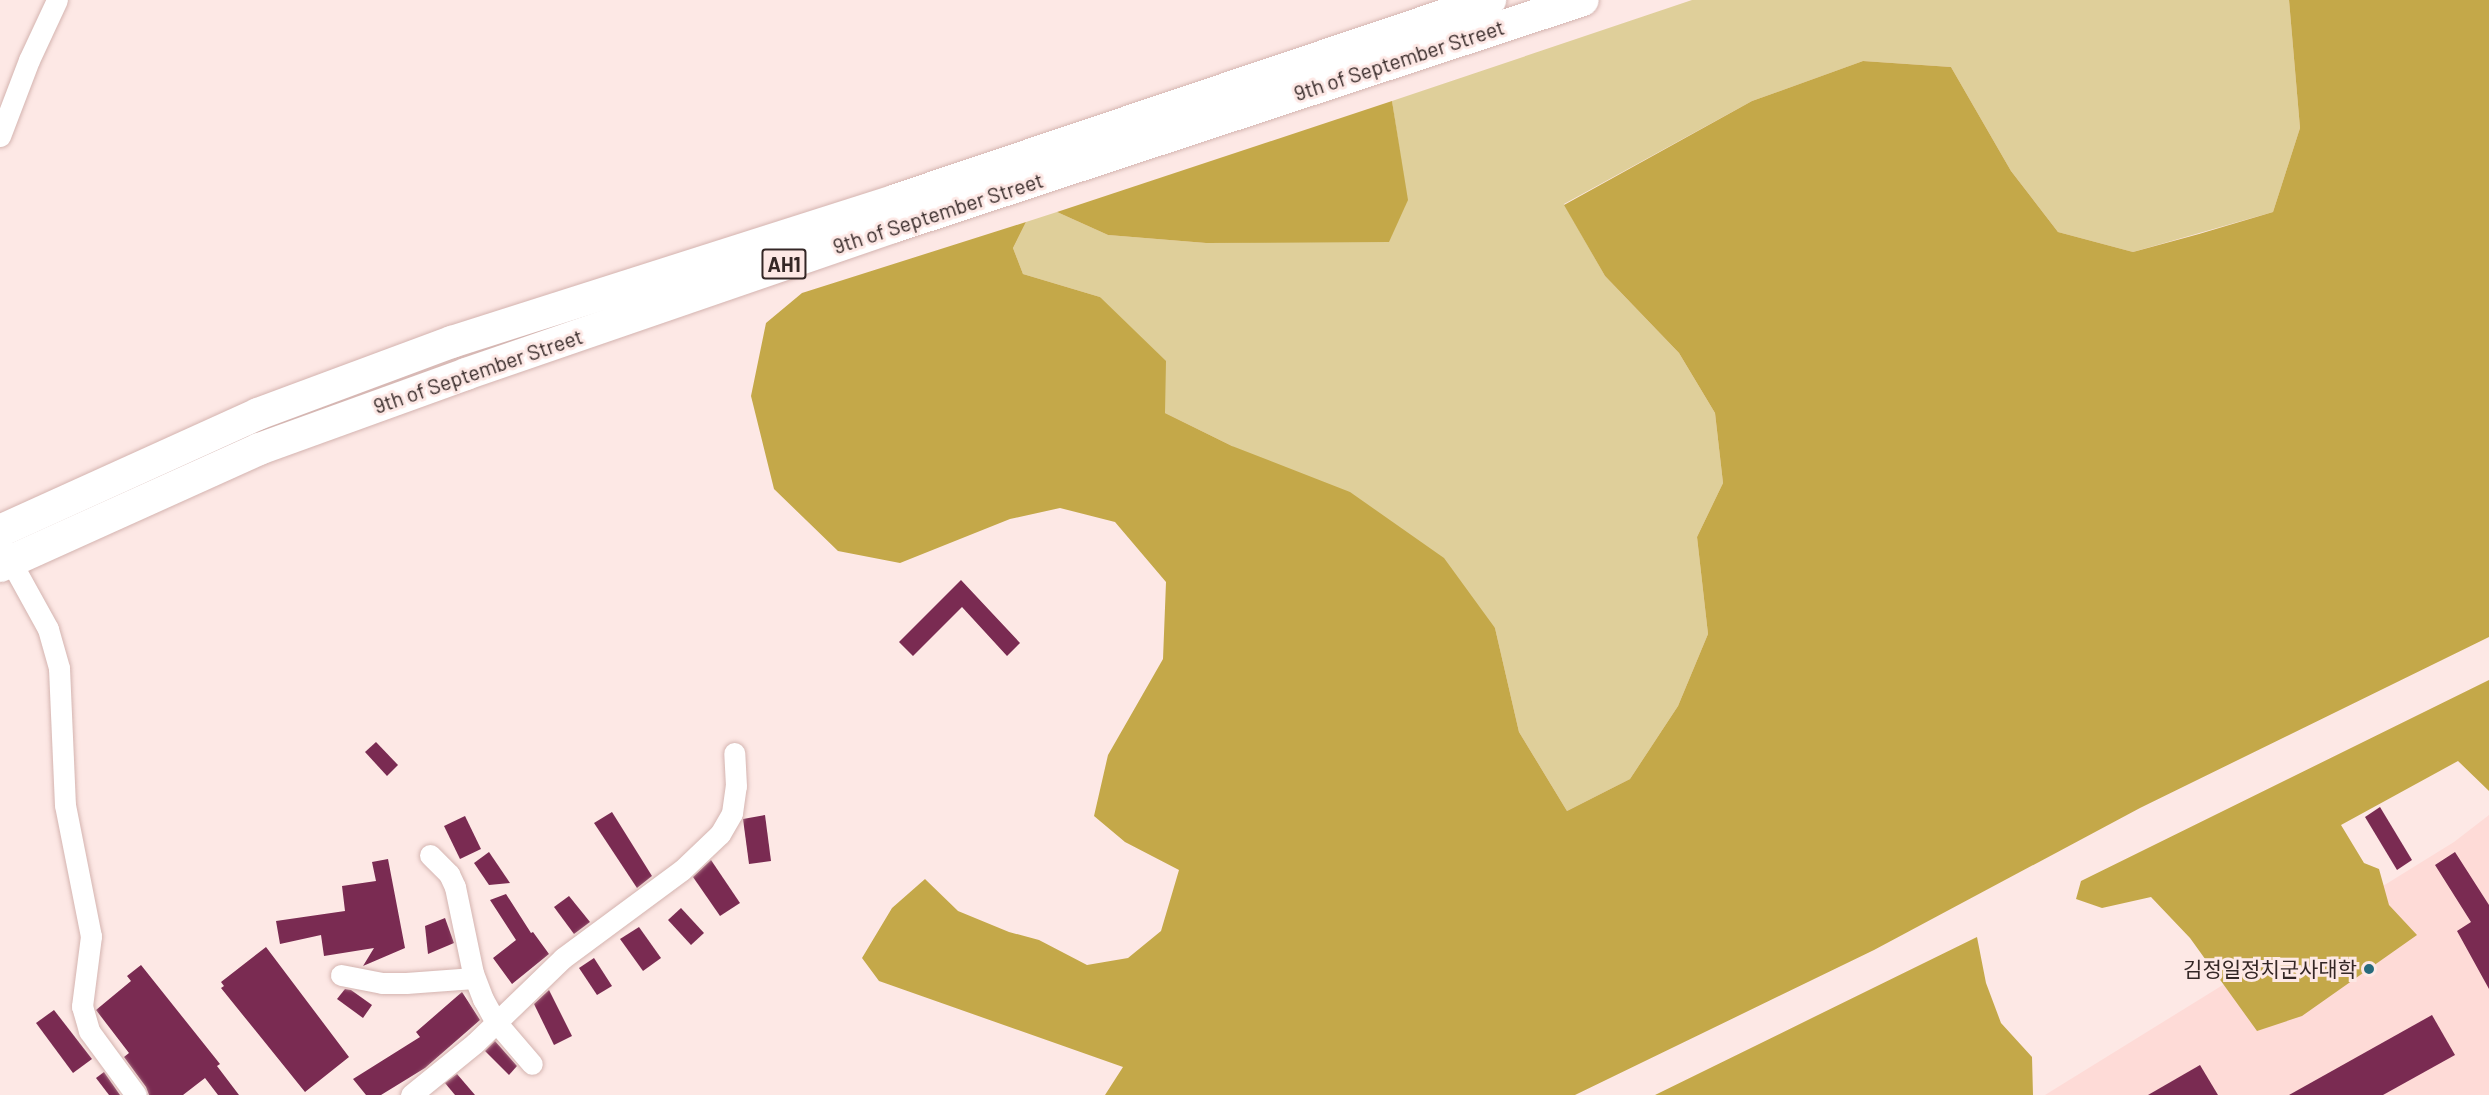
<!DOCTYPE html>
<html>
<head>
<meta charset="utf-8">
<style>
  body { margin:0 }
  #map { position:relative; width:2489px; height:1095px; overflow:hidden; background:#fde8e5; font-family:Barlow,"Noto Sans KR",sans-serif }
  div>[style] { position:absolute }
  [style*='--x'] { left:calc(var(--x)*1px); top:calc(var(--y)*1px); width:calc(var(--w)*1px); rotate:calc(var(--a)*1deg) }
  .built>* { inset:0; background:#fedbd7 }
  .green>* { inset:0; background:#dfcf9a }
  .forest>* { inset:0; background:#c4a849 }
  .building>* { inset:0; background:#7a2b52 }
  .roads { filter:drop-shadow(0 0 2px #d4b4b0) drop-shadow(0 0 2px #d4b4b0) }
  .minor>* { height:21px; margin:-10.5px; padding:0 10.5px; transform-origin:10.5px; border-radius:10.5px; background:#fff }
  .highway>* { height:32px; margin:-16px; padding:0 16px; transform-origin:16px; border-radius:16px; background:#fff }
  .dots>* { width:16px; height:16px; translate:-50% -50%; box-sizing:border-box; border:3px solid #fde8e5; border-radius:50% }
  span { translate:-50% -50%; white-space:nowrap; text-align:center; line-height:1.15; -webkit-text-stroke:6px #fde8e5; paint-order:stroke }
  .shield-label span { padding:2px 4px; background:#fde8e5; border:2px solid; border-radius:4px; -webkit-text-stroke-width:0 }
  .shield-label { font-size:20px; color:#342726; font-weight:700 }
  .street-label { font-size:21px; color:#342726 }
  .poi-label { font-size:21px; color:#342726 }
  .right { translate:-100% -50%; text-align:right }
</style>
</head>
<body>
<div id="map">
  <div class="built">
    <i style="clip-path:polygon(2489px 815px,2489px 1095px,2045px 1095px,2454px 842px)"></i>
  </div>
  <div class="green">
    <i style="clip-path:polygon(1692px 0,2289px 0,2300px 128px,2273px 212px,2133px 252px,2058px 232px,2011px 171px,1951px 67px,1863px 61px,1752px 101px,1564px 204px,1605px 276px,1679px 353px,1715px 413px,1723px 483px,1697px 537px,1708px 634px,1678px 706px,1630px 779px,1567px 811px,1519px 732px,1495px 628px,1232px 446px,1165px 413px,1100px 297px,1023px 274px,1013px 248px,1026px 222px,1057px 212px,1108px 235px,1206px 243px,1293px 241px,1407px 200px,1392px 101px)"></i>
  </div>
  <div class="forest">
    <i style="clip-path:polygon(2289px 0,2489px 0,2489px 637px,2140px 808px,1874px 950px,1575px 1095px,1105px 1095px,1123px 1067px,879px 981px,862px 958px,892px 908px,925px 879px,958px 911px,1009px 932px,1039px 940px,1087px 965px,1128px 958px,1161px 931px,1179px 870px,1125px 842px,1094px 816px,1108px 755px,1163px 659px,1166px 582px,1115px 522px,1060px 508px,1010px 519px,900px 563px,838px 551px,774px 489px,751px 396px,766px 323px,802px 293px,1026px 222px,1013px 248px,1023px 274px,1100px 297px,1166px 361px,1165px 413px,1232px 446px,1350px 492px,1444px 558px,1495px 628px,1519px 732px,1567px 811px,1630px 779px,1678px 706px,1708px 634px,1697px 537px,1723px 483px,1715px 413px,1679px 353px,1605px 276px,1564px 205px,1752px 101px,1863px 61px,1951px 67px,2011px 171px,2058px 232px,2133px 252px,2199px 234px,2273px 212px,2300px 128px)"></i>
    <i style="clip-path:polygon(1392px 101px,1408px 200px,1389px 242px,1206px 243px,1108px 235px,1057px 212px)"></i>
    <i style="clip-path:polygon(2489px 680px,2489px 791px,2458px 761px,2341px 825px,2364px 863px,2379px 869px,2389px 905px,2417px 935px,2302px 1016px,2257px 1031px,2190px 938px,2151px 897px,2102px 908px,2076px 899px,2081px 881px)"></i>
    <i style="clip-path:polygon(1977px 937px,1986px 983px,2001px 1023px,2032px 1057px,2033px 1095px,1655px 1095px)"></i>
  </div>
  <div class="building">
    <i style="clip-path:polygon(961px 580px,1020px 643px,1007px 656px,962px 607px,913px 656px,899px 642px)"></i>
    <i style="clip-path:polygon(376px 742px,398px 765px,387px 776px,365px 752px)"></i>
    <i style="clip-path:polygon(2380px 807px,2412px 860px,2397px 870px,2365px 817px)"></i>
    <i style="clip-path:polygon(612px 812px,652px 876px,637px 888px,594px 823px)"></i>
    <i style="clip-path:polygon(765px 815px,771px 861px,749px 864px,743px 819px)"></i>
    <i style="clip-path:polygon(465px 816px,481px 849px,460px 859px,444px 826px)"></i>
    <i style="clip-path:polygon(489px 852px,510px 883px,489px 885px,474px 863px)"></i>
    <i style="clip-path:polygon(2455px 852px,2489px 905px,2489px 989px,2457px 931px,2471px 922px,2435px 865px)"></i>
    <i style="clip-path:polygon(388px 859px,405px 948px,363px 966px,374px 948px,324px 956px,321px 935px,280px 944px,276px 921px,345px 911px,342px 886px,376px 881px,372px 862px)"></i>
    <i style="clip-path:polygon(711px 860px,740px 903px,720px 916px,693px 877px)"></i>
    <i style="clip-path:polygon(506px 894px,531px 933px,533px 932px,549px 954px,512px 984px,493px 958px,516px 940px,490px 900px)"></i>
    <i style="clip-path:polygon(569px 896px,590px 922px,574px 934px,554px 907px)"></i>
    <i style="clip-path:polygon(681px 908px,704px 933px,691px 945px,668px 920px)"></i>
    <i style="clip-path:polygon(445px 918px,454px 943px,428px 954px,425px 926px)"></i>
    <i style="clip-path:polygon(639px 927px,661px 958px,643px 971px,620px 939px)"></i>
    <i style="clip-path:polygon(266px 947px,349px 1057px,305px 1092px,221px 988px,224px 986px,221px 982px)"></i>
    <i style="clip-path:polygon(594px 958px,612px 986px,597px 995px,579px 968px)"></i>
    <i style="clip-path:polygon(141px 965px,220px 1064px,217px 1066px,239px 1095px,218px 1095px,205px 1078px,183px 1095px,149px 1095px,146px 1087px,124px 1057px,129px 1053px,96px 1010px,131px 981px,127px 976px)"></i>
    <i style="clip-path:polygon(345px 989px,351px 990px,372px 1005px,363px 1018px,337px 999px)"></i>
    <i style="clip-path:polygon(549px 990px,572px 1036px,554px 1045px,534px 1004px)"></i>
    <i style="clip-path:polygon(462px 992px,480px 1020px,425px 1068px,381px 1095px,366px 1095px,353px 1079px,420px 1037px,416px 1032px)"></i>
    <i style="clip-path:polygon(54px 1010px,92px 1059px,73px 1073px,36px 1023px)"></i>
    <i style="clip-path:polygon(2432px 1015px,2455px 1055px,2383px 1095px,2289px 1095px)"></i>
    <i style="clip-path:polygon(495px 1041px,517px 1066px,509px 1075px,485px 1051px)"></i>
    <i style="clip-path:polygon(2200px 1065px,2218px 1095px,2148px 1095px)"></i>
    <i style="clip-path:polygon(104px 1072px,120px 1095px,109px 1095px,96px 1078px)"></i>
    <i style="clip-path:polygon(457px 1074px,475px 1095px,455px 1095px,445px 1083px)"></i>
  </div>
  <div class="roads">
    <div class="minor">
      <i style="--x:0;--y:136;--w:81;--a:-69.1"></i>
      <i style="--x:29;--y:60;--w:66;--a:-65"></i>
      <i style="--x:5;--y:551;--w:89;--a:61.1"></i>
      <i style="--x:48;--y:629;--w:41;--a:74.2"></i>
      <i style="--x:59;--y:668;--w:137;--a:87.5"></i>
      <i style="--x:65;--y:805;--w:134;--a:78.8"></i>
      <i style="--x:91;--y:936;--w:71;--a:97.3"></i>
      <i style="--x:82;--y:1006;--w:26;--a:74"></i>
      <i style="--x:89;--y:1031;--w:79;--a:53.7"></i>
      <i style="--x:430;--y:855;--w:27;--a:45"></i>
      <i style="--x:449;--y:874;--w:14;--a:65"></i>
      <i style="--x:455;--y:887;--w:88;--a:78.2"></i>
      <i style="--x:473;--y:973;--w:28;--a:69"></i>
      <i style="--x:483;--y:999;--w:26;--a:61"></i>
      <i style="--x:496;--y:1022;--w:55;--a:49.4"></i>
      <i style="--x:341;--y:975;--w:42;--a:11"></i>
      <i style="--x:382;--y:983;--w:24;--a:0"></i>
      <i style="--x:406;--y:983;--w:68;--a:-4.2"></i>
      <i style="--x:411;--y:1095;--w:82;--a:-39.1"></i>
      <i style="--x:475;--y:1043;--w:122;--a:-44"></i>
      <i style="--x:563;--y:958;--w:148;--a:-36.5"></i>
      <i style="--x:682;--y:870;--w:52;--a:-43.5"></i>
      <i style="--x:720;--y:834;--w:24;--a:-60"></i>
      <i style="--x:732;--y:813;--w:27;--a:-82"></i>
      <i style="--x:736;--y:786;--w:33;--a:-93"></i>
    </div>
    <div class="highway">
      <i style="--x:0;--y:531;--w:283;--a:-24.4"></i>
      <i style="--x:258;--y:414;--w:207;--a:-20.4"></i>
      <i style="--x:452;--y:342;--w:466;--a:-17.7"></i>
      <i style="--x:896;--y:200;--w:627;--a:-18.61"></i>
      <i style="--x:0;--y:566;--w:284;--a:-24.3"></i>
      <i style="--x:259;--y:449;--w:220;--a:-19.9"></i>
      <i style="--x:466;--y:374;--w:452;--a:-19"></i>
      <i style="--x:893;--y:227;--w:726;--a:-18.21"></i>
    </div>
  </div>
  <div class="dots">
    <i style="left:2369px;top:969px;background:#276a7c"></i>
  </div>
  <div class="shield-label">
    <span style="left:784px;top:264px">AH1</span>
  </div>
  <div class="street-label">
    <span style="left:1399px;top:60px;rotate:-18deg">9th of September Street</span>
    <span style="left:938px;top:213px;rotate:-18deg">9th of September Street</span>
    <span style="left:478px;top:371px;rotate:-19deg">9th of September Street</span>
  </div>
  <div class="poi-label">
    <span class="right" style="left:2357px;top:969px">김정일정치군사대학</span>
  </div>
</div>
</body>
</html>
